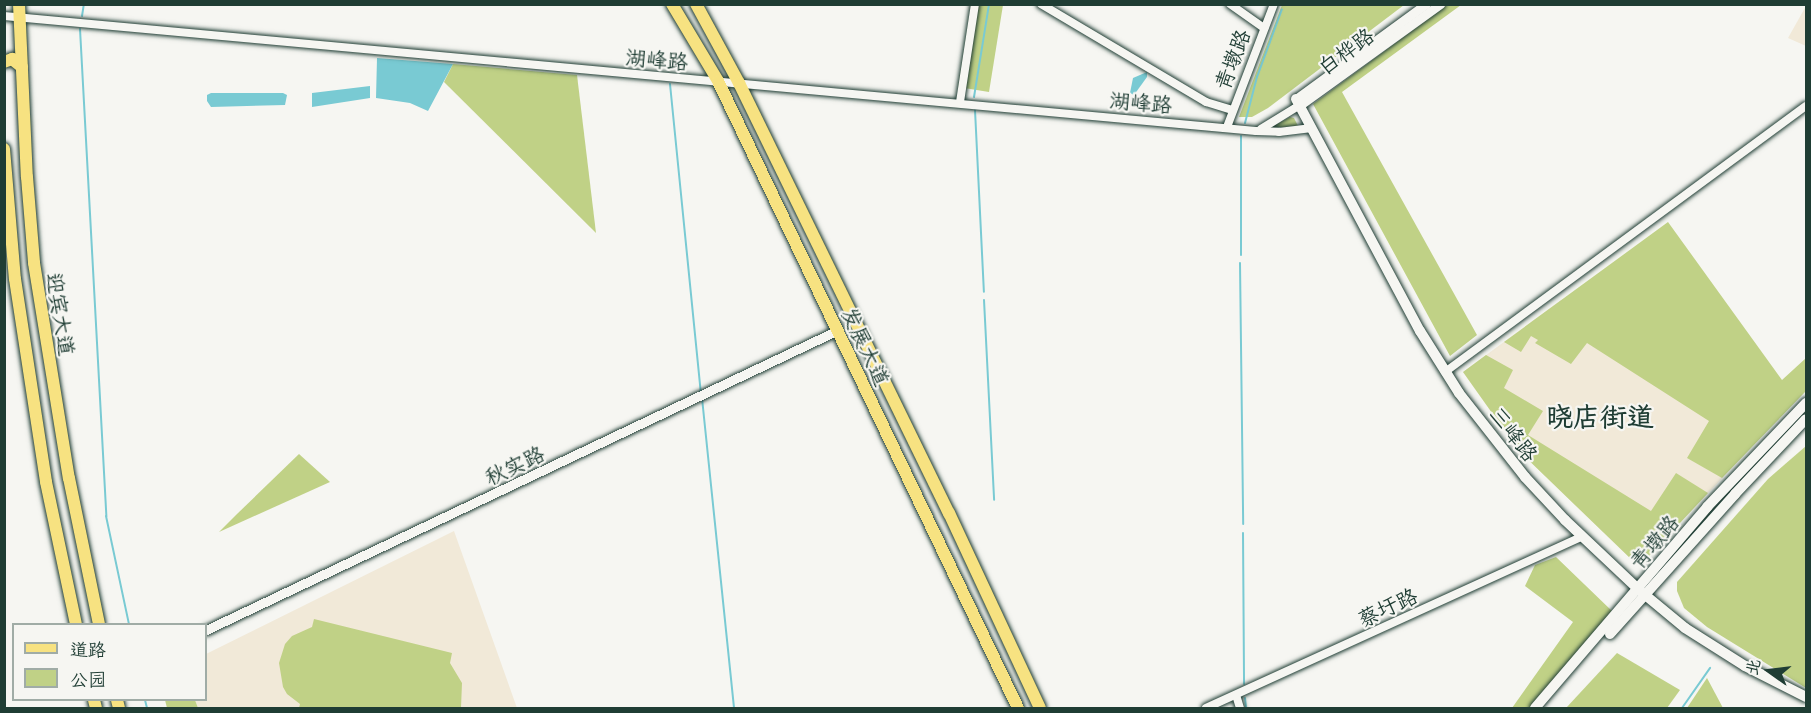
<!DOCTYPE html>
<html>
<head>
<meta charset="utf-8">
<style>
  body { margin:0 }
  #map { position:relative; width:1811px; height:713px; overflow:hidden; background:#f6f6f2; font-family:"Playpen Sans","LXGW WenKai TC",sans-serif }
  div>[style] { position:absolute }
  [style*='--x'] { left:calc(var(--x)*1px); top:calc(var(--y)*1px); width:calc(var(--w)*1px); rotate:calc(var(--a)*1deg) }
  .built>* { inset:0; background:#f1e9d8 }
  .green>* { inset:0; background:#c0d186 }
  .water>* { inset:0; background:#79cad3 }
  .stream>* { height:2px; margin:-1px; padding:0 1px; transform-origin:1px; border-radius:1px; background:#79cad3 }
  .roads { filter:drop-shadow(0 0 2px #1f3d34) drop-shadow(0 0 2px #1f3d34) }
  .minor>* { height:8px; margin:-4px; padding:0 4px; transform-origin:4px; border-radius:4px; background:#f6f6f2 }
  .tertiary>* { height:9px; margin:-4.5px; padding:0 4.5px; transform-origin:4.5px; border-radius:4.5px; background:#f6f6f2 }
  .secondary>* { height:10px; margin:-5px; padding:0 5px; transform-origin:5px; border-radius:5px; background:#f6f6f2 }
  .primary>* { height:12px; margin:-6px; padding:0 6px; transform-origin:6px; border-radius:6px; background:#f7e281 }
  .trunk>* { height:12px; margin:-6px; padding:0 6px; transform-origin:6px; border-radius:6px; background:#f7e281 }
  span { translate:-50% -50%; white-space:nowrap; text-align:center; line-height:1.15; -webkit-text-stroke:4.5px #f6f6f2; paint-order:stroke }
  .street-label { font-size:21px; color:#1f3d34 }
  .district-label { font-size:27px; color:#1f3d34; font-weight:700 }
  .frame { position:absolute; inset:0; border:6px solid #1f3d34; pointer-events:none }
  .legend { position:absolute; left:12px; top:623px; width:195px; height:78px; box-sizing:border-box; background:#f6f6f2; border:2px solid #a0aca6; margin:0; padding:8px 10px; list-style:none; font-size:18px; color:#1f3d34 }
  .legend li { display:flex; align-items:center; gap:12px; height:30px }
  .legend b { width:30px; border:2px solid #a0aca6 }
  .north { position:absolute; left:1739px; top:641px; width:60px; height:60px; -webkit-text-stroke:4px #f6f6f2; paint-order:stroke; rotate:284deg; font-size:16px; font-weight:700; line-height:24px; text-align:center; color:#1f3d34 }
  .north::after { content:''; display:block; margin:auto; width:21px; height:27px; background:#1f3d34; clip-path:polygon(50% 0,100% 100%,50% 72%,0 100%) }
</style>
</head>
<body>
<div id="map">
  <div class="built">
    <i style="clip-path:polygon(1806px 6px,1806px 46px,1788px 38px)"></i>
    <i style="clip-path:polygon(1561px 300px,1760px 438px,1648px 557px,1631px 559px,1519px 451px,1463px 372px)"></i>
    <i style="clip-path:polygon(454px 531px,517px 708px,198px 708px,195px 700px,206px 700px,206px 654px)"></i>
  </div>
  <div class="green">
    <i style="clip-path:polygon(971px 5px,1003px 5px,989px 92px,958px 87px)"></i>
    <i style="clip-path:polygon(1282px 5px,1283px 4px,1404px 5px,1268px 108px,1252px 117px,1239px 117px)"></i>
    <i style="clip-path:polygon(1447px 5px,1461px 5px,1342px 92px,1477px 335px,1450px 356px,1313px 104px)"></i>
    <i style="clip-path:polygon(453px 64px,577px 75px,596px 233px,444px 82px)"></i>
    <i style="clip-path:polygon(1290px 117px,1294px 118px,1298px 126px,1270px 128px)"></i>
    <i style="clip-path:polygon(1668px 222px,1782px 380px,1806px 358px,1806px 391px,1722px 478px,1687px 458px,1709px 421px,1587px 343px,1571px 364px,1535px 343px,1538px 340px,1531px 336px,1521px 352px,1504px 342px)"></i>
    <i style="clip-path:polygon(1486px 355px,1513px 370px,1504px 388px,1543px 411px,1528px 435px,1651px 511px,1676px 473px,1708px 493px,1648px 557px,1631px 559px,1519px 451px,1463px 372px)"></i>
    <i style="clip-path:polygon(1806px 446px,1806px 688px,1707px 627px,1684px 608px,1677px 591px,1677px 582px,1768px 479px)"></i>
    <i style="clip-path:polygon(299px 454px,330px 482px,219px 532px,236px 515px)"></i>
    <i style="clip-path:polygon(1556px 557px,1612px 611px,1529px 708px,1512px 708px,1573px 622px,1525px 586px,1535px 565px)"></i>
    <i style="clip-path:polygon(314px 619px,452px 653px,450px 663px,462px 683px,461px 708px,299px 708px,300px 704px,287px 694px,283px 687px,279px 663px,285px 644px,292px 636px,312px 627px)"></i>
    <i style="clip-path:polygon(1617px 653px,1680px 690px,1667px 708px,1566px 708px)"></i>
    <i style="clip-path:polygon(1707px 678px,1723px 708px,1687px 708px)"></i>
    <i style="clip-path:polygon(165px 700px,195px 700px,198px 708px,167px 708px)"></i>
  </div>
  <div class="water">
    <i style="clip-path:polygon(377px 58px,453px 64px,428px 111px,410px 103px,376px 98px)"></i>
    <i style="clip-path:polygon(1147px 72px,1147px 77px,1134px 95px,1130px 93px,1133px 78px)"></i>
    <i style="clip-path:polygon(370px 86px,370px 98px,312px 107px,312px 93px)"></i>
    <i style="clip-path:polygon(211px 93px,283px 93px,287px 95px,285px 105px,211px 107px,207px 101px,207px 95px)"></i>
  </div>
  <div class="stream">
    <i style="--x:82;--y:16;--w:12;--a:-81"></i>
    <i style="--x:80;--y:29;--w:488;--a:86.9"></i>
    <i style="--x:106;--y:516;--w:110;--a:78"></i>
    <i style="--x:670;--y:84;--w:310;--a:84.3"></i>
    <i style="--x:974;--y:97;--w:94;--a:-80.8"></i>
    <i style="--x:975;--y:110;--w:182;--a:87.2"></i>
    <i style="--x:1245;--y:123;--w:48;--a:-75.4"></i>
    <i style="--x:1257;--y:77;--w:72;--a:-69.8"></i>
    <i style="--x:1241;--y:255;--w:119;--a:-90"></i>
    <i style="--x:1240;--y:263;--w:261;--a:89.3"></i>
    <i style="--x:984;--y:300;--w:200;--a:87.1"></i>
    <i style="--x:702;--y:398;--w:312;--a:84.1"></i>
    <i style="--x:1243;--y:533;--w:151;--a:89.6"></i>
    <i style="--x:1245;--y:698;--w:10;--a:84"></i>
    <i style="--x:145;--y:700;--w:8;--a:76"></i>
    <i style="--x:1682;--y:708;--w:49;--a:-55"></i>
  </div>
  <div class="roads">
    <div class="minor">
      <i style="--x:1041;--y:4;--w:192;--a:30.7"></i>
      <i style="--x:1206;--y:102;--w:27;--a:17"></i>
      <i style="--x:1230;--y:4;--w:42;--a:35.2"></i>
      <i style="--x:4;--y:16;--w:1257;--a:5.25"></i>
      <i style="--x:1256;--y:131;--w:23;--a:2"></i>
      <i style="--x:1279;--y:132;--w:33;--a:-7"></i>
      <i style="--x:960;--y:102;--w:99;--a:-81.3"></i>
      <i style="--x:1227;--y:127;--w:132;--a:-69.1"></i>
      <i style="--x:1261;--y:129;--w:46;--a:-31.6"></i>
      <i style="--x:1445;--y:372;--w:448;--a:-36.4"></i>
      <i style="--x:1236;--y:695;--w:14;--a:73"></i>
      <i style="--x:1206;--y:708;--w:413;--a:-24.5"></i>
    </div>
    <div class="tertiary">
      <i style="--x:1296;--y:99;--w:161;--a:-36.2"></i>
      <i style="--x:1300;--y:105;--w:173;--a:-35.8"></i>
      <i style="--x:206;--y:630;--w:700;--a:-25.39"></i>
    </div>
    <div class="secondary">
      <i style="--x:1296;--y:99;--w:263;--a:61.9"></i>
      <i style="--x:1420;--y:331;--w:73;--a:57.8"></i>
      <i style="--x:1459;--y:393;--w:107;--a:51.8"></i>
      <i style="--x:1525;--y:477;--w:59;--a:47.1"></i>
      <i style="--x:1565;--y:520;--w:100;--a:43.4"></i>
      <i style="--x:1638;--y:589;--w:61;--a:39.7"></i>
      <i style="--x:1685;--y:628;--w:71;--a:32.3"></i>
      <i style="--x:1745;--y:666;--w:68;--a:26.9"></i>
      <i style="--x:1610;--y:634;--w:188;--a:-48.2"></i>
      <i style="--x:1735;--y:494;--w:103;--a:-46.6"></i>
      <i style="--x:1535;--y:708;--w:265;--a:-49.4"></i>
      <i style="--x:1707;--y:507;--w:144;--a:-46.4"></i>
    </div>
    <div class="primary">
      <i style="--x:672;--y:4;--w:90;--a:59.1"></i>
      <i style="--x:718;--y:81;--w:695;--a:64.43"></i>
      <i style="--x:696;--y:4;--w:90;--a:61.4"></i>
      <i style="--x:739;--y:83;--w:479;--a:64"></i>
      <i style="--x:949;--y:513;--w:215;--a:65"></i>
      <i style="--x:4;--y:62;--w:9;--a:-21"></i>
      <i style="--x:12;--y:59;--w:13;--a:39"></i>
    </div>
    <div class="trunk">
      <i style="--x:19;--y:4;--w:173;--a:87.4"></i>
      <i style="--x:27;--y:177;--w:86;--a:85.3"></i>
      <i style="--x:34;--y:263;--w:218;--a:80.8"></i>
      <i style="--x:69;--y:478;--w:149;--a:78.4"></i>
      <i style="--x:4;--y:149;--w:130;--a:85.2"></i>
      <i style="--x:15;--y:279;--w:205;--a:81.3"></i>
      <i style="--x:46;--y:482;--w:145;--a:78.1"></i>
      <i style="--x:94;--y:700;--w:8;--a:76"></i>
      <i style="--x:117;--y:700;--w:8;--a:76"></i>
    </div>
  </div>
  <div class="street-label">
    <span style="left:1345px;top:50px;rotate:-36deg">白桦路</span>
    <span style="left:657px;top:58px;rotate:5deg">湖峰路</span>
    <span style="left:1231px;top:59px;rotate:-69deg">青墩路</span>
    <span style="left:1141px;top:101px;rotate:5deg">湖峰路</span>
    <span style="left:62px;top:314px;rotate:81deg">迎宾大道</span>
    <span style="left:867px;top:346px;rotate:65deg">发展大道</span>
    <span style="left:1515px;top:433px;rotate:52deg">三峰路</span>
    <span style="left:514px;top:464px;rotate:-25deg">秋实路</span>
    <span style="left:1653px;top:541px;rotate:-50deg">青墩路</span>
    <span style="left:1387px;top:606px;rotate:-25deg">蔡圩路</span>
  </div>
  <div class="district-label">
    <span style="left:1600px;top:415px">晓店街道</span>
  </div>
  <div class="frame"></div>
  <ul class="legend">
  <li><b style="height:8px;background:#f7e281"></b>道路</li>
  <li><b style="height:16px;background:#c0d186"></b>公园</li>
  </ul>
  <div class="north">北</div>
</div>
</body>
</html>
